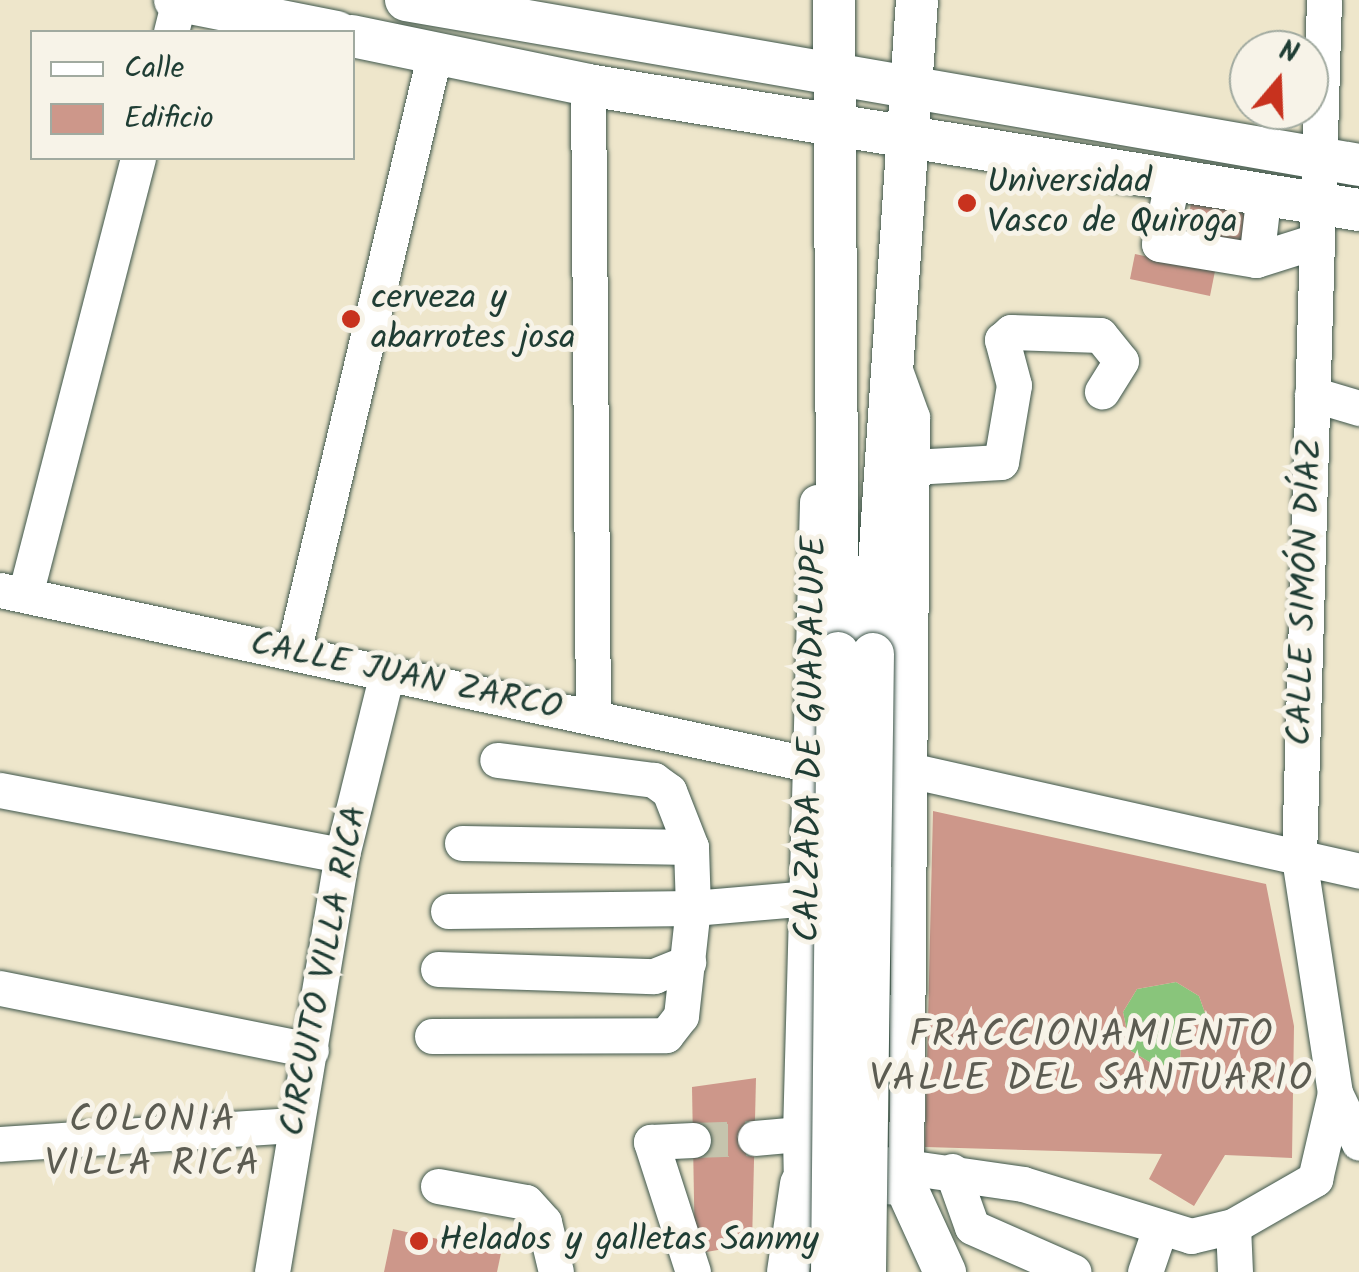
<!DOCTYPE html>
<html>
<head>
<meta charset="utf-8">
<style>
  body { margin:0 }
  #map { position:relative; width:1359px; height:1272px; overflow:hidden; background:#eee6cb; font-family:Kalam,sans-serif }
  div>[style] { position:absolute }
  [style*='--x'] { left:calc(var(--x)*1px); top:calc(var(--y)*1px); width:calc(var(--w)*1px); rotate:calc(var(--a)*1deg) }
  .green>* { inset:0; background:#89c57b }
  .building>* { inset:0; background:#cd978a }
  .minor-tunnel>* { height:35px; margin-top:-17.5px; transform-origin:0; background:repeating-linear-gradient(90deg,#c5c4ad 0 35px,transparent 0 53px) }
  .roads { filter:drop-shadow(0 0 2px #3e564b) drop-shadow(0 0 2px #3e564b) }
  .minor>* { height:35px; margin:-17.5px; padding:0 17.5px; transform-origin:17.5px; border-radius:17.5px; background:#fff }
  .major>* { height:42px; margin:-21px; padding:0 21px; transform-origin:21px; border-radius:21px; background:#fff }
  .bridges { filter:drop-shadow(0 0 2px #3e564b) drop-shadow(0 0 2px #3e564b) }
  .major-bridge>* { height:42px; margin:-21px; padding:0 21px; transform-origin:21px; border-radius:21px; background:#fff }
  .dots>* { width:28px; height:28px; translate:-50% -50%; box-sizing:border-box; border:5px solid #f7f3e8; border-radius:50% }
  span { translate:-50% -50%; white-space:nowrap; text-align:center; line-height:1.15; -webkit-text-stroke:10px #f7f3e8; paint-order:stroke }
  .poi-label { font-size:35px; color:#1f3d34 }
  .left { translate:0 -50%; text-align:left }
  .street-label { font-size:35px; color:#1f3d34 }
  .neighbourhood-label { font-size:38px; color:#5c5c52; letter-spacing:2.5px }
  .legend { position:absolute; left:30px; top:30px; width:325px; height:130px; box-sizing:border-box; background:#f7f3e8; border:2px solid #a1aaa0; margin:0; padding:12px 18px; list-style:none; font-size:30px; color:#1f3d34 }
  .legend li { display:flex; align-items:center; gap:20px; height:50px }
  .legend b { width:50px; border:2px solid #a1aaa0 }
  .north { position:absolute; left:1229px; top:30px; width:100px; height:100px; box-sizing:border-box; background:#f7f3e8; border:2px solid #a1aaa0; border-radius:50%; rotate:19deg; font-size:28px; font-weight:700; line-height:40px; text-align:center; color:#1f3d34 }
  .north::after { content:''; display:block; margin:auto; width:35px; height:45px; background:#c8321e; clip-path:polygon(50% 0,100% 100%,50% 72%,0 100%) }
</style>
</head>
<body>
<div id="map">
  <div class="green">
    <i style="clip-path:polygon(1176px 982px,1199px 996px,1209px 1024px,1182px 1025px,1180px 1064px,1156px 1066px,1131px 1051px,1123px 1012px,1137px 989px)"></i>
  </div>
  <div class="building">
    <i style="clip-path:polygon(1191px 203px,1259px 216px,1254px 247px,1186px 235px)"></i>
    <i style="clip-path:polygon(1135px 254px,1215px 271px,1210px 296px,1130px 279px)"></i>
    <i style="clip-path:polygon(evenodd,933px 811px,1266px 884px,1294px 1026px,1292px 1158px,1225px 1155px,1194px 1206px,1149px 1179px,1162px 1154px,925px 1147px,933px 811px,1176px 982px,1199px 996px,1209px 1024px,1182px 1025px,1180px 1064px,1156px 1066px,1131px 1051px,1123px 1012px,1137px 989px,1176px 982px)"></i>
    <i style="clip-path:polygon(756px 1078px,752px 1244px,695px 1254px,692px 1087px)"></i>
    <i style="clip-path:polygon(393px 1229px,501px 1253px,497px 1272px,384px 1272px)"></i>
  </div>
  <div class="minor-tunnel">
    <i style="--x:693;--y:1140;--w:62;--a:-1.8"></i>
  </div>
  <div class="roads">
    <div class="minor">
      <i style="--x:171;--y:32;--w:32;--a:-76"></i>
      <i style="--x:588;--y:85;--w:632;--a:89.55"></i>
      <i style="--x:1173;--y:177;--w:68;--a:101.8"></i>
      <i style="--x:1159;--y:244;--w:98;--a:9.4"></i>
      <i style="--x:1256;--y:260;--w:63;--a:-17.6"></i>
      <i style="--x:1256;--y:260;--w:68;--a:-83.3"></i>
      <i style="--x:1312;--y:394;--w:49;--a:16.6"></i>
      <i style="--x:912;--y:467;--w:89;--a:-3.2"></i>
      <i style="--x:1001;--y:462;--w:78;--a:-80.4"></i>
      <i style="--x:1014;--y:385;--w:47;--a:-104.9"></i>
      <i style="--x:1002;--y:340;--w:12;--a:-42"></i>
      <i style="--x:1011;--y:332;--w:89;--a:1.9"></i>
      <i style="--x:1100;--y:335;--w:33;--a:51"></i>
      <i style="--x:1121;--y:361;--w:36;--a:122"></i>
      <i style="--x:817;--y:502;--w:632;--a:91.54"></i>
      <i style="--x:800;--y:1134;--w:50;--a:88.9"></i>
      <i style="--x:801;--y:1184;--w:26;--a:2"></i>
      <i style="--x:0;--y:590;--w:831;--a:12.16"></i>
      <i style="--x:25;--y:595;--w:451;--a:-75.5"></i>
      <i style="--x:293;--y:653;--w:618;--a:-76.71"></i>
      <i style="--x:913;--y:771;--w:457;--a:12.6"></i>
      <i style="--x:0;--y:790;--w:348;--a:10.8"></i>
      <i style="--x:462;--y:843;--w:229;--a:1"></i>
      <i style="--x:448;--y:911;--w:245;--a:-0.7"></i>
      <i style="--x:693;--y:908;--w:61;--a:-91.9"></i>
      <i style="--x:691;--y:847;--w:60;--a:-111.4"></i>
      <i style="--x:669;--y:791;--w:19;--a:-144"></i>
      <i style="--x:654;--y:780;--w:158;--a:-172.7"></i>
      <i style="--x:438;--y:969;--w:216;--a:1.9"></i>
      <i style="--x:654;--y:976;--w:37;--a:-22"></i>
      <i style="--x:0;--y:988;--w:317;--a:11.3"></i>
      <i style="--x:432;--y:1036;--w:234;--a:-0.2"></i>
      <i style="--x:666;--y:1035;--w:24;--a:-52"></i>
      <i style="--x:681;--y:1016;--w:109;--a:-83.7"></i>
      <i style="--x:693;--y:908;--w:117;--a:-4.9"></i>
      <i style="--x:1335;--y:1093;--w:55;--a:64.4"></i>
      <i style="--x:755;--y:1138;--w:45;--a:-5.1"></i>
      <i style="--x:0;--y:1144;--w:296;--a:-3.7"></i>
      <i style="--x:885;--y:1164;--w:139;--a:8.2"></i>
      <i style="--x:1023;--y:1184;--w:176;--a:17.2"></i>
      <i style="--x:1191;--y:1236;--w:43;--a:-13.4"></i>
      <i style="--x:1233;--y:1226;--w:95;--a:-29.8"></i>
      <i style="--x:1315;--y:1179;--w:88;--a:-76.9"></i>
      <i style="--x:1335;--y:1093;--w:239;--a:-98.7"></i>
      <i style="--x:1299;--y:857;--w:857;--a:-88.33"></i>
      <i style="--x:952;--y:1171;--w:59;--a:70.3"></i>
      <i style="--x:972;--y:1227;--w:111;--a:23.8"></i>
      <i style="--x:438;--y:1186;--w:89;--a:10.3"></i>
      <i style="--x:526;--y:1202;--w:27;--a:48"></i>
      <i style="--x:544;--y:1222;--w:51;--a:76.5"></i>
      <i style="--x:879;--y:1186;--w:27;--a:2"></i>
      <i style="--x:906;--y:1187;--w:770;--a:-89.55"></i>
      <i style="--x:912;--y:417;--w:50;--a:-109.9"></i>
      <i style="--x:1233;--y:1226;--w:46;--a:87.5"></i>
      <i style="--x:272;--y:1272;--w:423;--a:-80.5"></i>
      <i style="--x:342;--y:855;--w:187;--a:-76.1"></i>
      <i style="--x:693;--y:1272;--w:137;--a:-107.9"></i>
      <i style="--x:651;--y:1142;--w:42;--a:-2.7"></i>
      <i style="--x:1145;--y:1272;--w:43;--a:-71.1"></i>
    </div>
    <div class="major">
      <i style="--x:175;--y:0;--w:165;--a:11.2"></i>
      <i style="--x:406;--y:0;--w:967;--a:9.82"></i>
      <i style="--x:834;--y:0;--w:653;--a:89.65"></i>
      <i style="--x:352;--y:36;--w:241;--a:11.7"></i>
      <i style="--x:588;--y:85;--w:781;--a:9.21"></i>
      <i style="--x:873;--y:654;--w:655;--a:-86.15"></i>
      <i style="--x:906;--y:1187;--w:94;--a:65.4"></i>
      <i style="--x:788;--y:1272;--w:89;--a:-81.6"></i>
    </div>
  </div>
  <div class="bridges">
    <div class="major-bridge">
      <i style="--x:832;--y:1272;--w:619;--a:-89.44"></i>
      <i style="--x:865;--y:1272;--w:618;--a:-89.26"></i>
    </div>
  </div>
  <div class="dots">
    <i style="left:967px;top:203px;background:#c8321e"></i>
    <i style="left:351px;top:319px;background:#c8321e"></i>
    <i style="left:419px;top:1241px;background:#c8321e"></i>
  </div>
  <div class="poi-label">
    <span class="left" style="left:987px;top:203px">Universidad<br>Vasco de Quiroga</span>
    <span class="left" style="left:371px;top:319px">cerveza y<br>abarrotes josa</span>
    <span class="left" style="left:439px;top:1241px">Helados y galletas Sanmy</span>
  </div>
  <div class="street-label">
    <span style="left:1306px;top:592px;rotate:-88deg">CALLE SIMÓN DÍAZ</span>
    <span style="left:406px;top:677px;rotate:12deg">CALLE JUAN ZARCO</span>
    <span style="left:812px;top:739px;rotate:-89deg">CALZADA DE GUADALUPE</span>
    <span style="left:325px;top:971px;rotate:-79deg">CIRCUITO VILLA RICA</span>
  </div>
  <div class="neighbourhood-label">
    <span style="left:1092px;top:1059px">FRACCIONAMIENTO<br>VALLE DEL SANTUARIO</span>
    <span style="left:153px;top:1144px">COLONIA<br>VILLA RICA</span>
  </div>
  <ul class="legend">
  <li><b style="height:12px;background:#fff"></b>Calle</li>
  <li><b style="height:28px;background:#cd978a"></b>Edificio</li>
  </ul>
  <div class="north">N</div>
</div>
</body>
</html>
